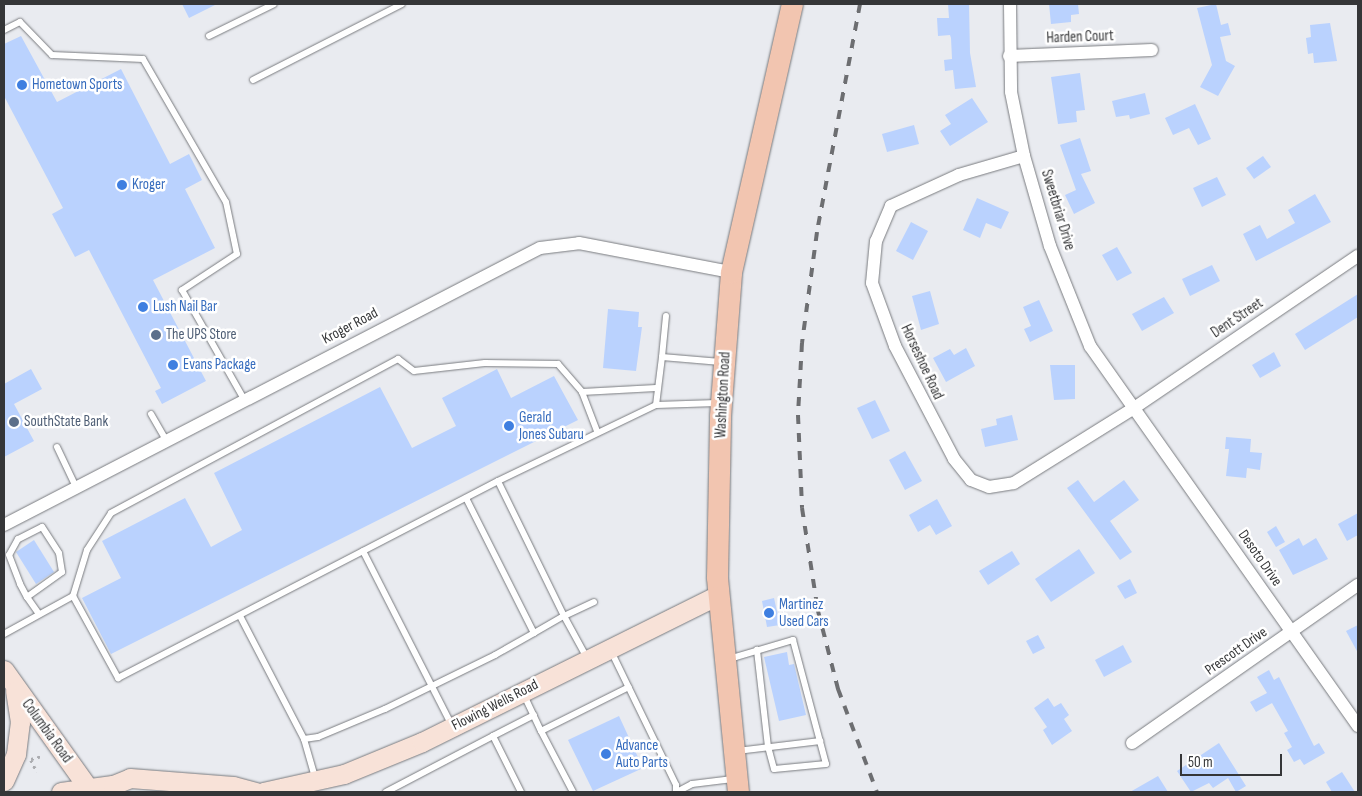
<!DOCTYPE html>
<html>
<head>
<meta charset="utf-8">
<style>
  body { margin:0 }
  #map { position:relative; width:1362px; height:796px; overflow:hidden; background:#e9ebf0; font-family:"Sofia Sans Condensed",sans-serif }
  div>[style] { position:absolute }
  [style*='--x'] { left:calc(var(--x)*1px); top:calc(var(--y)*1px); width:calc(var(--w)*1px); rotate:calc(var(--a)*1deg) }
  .building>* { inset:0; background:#bad2fe }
  .path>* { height:2.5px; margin-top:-1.25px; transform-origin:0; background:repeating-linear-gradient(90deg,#abacb0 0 2.5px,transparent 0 6.5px) }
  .roads { filter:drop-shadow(0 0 1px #797b7f) drop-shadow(0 0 1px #797b7f) }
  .service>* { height:6px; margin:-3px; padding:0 3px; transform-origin:3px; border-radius:3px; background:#fff }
  .minor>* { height:12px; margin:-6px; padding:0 6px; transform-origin:6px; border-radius:6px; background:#fff }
  .secondary>* { height:19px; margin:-9.5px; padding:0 9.5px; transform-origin:9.5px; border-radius:9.5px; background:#f8e2d8 }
  .primary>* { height:21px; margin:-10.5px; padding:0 10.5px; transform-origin:10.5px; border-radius:10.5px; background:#f2c5b0 }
  .rail>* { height:4px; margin-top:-2px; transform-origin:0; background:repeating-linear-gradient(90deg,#6d6e71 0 9px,transparent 0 18px) }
  .dots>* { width:14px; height:14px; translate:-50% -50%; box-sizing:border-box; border:2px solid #fff; border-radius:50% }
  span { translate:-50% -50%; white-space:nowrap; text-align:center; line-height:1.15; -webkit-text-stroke:5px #fff; paint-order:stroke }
  .street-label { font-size:15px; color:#353638 }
  .shop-label { font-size:15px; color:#366cbe }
  .left { translate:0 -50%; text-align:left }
  .service-label { font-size:15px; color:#4e5e75 }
  .frame { position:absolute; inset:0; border:5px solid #353638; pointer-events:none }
  .scale { position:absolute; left:1180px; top:754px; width:102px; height:22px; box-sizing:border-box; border:2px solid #353638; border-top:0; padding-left:6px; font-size:15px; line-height:18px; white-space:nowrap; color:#353638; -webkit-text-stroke:4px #fff; paint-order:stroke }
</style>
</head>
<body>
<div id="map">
  <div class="building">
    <i style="clip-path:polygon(182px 4px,217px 4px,189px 18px)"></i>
    <i style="clip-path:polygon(948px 4px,969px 4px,970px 53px,976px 87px,955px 89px,953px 70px,945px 71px,944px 60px,952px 59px,951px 38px,950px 35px,938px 36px,937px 18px,949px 18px)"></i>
    <i style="clip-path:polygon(1049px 4px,1078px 4px,1079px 14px,1071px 15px,1071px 22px,1051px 24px)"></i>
    <i style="clip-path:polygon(1216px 4px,1221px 25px,1228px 23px,1231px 35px,1220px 37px,1226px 61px,1235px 66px,1218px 96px,1200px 87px,1212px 65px,1197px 8px)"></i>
    <i style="clip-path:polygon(1330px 23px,1337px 61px,1314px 63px,1313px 53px,1308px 54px,1306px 38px,1311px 37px,1310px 25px)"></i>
    <i style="clip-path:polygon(21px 36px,57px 102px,121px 69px,170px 164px,189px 154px,202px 180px,185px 189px,215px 248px,153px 280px,206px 381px,162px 404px,155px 391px,161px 388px,89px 250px,75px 257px,52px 214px,63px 208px,4px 96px,4px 44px)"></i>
    <i style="clip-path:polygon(1080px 73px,1085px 110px,1076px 111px,1077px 122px,1058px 124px,1051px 77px)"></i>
    <i style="clip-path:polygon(1145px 93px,1150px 114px,1130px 119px,1129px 115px,1116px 117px,1112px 101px)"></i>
    <i style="clip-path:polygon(972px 98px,988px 122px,950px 146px,940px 131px,951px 124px,945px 115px)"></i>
    <i style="clip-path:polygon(1195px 104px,1211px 139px,1198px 145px,1189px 128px,1173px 135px,1165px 118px)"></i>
    <i style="clip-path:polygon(914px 125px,919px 144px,887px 152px,882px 134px)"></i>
    <i style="clip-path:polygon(1080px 138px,1091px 171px,1081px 174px,1095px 203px,1074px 214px,1065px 195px,1076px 190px,1060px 145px)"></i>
    <i style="clip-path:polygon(1263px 156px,1271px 167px,1254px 179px,1246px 168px)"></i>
    <i style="clip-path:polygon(1217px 177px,1226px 195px,1202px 207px,1193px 188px)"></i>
    <i style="clip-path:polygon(1315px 194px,1331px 222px,1256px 261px,1243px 234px,1260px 225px,1267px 239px,1295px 223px,1288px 210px)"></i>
    <i style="clip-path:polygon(977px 198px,1009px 212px,1001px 229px,986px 223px,980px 238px,963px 230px)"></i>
    <i style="clip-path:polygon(911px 222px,928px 231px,913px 260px,896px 251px)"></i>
    <i style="clip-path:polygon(1117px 247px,1132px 273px,1117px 281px,1102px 255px)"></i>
    <i style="clip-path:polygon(1212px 265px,1220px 281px,1190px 296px,1182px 279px)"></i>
    <i style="clip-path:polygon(930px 291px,939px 324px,921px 330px,912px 296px)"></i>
    <i style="clip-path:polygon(1358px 294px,1358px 317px,1305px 350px,1295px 334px)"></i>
    <i style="clip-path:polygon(1164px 297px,1174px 313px,1142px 331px,1132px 314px)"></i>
    <i style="clip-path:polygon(1039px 300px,1053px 331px,1030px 342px,1024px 329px,1031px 326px,1023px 307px)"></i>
    <i style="clip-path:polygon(608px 309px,639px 312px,638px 327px,642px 327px,636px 371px,603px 368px)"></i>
    <i style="clip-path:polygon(966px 348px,975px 366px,946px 382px,933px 358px,950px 349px,954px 355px)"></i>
    <i style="clip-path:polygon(1274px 352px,1281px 366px,1260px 378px,1252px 365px)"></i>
    <i style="clip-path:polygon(1050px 365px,1075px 365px,1075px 399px,1054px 400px)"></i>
    <i style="clip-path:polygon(31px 369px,42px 389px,14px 404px,34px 441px,4px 457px,4px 384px)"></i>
    <i style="clip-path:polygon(497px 369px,511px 398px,554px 376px,578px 420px,111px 654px,82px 598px,121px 578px,102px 541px,185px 498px,211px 547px,242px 530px,214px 473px,380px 387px,412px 448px,456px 426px,442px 398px)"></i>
    <i style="clip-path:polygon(875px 400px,890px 431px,872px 439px,857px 408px)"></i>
    <i style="clip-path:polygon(1012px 415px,1018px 440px,985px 447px,981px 429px,997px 425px,996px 419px)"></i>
    <i style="clip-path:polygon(1226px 437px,1251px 439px,1250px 452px,1262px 453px,1260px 470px,1247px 468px,1246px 478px,1226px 476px,1229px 449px,1225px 449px)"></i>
    <i style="clip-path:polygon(905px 451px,922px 481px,905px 490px,889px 460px)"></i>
    <i style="clip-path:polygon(1078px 480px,1094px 502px,1124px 480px,1139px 500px,1110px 521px,1132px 552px,1120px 560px,1067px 488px)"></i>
    <i style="clip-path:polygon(937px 499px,952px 526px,936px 535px,930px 525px,918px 532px,909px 515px)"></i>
    <i style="clip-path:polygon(1358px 513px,1358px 535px,1347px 541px,1338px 524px)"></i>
    <i style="clip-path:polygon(1276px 526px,1285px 542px,1276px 547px,1267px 532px)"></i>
    <i style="clip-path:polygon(1299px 538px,1303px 546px,1316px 538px,1328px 559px,1293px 575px,1279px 550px)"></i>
    <i style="clip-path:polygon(34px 540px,54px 572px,36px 584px,16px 552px)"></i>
    <i style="clip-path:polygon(1079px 549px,1095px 573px,1051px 602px,1035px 579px)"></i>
    <i style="clip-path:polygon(1012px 551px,1020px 564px,988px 585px,979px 571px)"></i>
    <i style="clip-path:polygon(1130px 579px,1137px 593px,1125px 599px,1117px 586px)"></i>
    <i style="clip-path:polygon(774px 598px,780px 625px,767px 627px,762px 601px)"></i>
    <i style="clip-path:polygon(1358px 625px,1358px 653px,1346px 631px)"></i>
    <i style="clip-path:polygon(1038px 635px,1045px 648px,1033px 654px,1026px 641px)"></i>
    <i style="clip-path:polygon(1123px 645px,1132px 662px,1104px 677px,1095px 660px)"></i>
    <i style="clip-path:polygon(787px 652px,789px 665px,794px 664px,806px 715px,779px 721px,764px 657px)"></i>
    <i style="clip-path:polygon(1269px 670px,1274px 680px,1279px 677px,1314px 746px,1319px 743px,1325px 753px,1304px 765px,1300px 759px,1294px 762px,1287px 750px,1292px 747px,1284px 733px,1288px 731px,1272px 703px,1256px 712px,1250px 702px,1267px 693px,1257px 677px)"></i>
    <i style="clip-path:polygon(1048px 698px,1054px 707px,1061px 703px,1069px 715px,1064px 719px,1072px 731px,1052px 745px,1043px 730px,1047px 727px,1034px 708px)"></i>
    <i style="clip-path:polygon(619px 716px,643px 768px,593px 791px,568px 740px)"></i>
    <i style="clip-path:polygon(1219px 743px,1246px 786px,1236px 792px,1228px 778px,1213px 788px,1209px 783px,1191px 792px,1177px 771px)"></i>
    <i style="clip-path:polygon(1342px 772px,1355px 792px,1332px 792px,1326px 782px)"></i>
    <i style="clip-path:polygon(1158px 776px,1168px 792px,1130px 792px)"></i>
  </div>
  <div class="path">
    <i style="--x:31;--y:759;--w:11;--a:-15"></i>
    <i style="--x:31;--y:760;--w:13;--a:63"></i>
  </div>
  <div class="roads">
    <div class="service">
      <i style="--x:4;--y:30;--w:18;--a:-27"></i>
      <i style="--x:20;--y:22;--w:46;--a:45.9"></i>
      <i style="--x:52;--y:55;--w:91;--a:2.5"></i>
      <i style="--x:143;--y:59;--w:165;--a:59.9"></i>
      <i style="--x:226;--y:202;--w:53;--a:78.1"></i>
      <i style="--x:237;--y:254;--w:66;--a:146.8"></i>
      <i style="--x:182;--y:290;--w:125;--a:60.4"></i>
      <i style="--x:209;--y:36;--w:72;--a:-26.2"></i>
      <i style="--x:253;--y:80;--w:167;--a:-27"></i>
      <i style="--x:666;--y:316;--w:41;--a:95.6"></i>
      <i style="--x:662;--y:357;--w:59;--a:4.8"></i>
      <i style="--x:662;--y:357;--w:48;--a:97.1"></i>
      <i style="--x:656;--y:405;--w:61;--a:-1.9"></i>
      <i style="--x:582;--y:392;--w:74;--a:-3.1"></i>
      <i style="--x:151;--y:414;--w:30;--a:60"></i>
      <i style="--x:57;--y:447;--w:44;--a:64.6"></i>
      <i style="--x:466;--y:498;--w:151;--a:63.3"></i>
      <i style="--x:534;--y:633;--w:34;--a:-30"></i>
      <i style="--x:564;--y:616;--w:48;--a:61.3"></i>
      <i style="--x:363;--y:551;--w:196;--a:63"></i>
      <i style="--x:73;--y:596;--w:48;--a:-73.1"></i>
      <i style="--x:87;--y:550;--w:44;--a:-57"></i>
      <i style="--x:111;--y:513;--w:326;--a:-28.2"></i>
      <i style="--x:398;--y:359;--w:20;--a:37"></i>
      <i style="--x:414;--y:371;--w:71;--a:-6.4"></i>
      <i style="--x:485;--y:363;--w:73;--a:0.8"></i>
      <i style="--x:558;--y:364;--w:37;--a:49"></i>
      <i style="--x:582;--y:392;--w:42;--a:69"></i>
      <i style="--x:27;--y:597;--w:43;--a:-35.5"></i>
      <i style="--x:62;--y:572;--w:19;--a:-99"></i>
      <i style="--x:59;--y:553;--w:31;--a:-123"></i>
      <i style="--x:42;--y:527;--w:27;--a:153"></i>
      <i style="--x:18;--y:539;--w:18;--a:119"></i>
      <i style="--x:9;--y:555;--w:31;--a:69"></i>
      <i style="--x:20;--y:584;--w:15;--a:62"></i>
      <i style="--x:27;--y:597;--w:19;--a:55"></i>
      <i style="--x:594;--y:602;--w:33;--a:155"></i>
      <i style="--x:564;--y:616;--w:150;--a:-116.1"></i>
      <i style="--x:498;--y:481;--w:175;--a:-25.7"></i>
      <i style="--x:240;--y:616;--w:139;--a:62.5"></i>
      <i style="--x:304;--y:739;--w:40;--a:74"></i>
      <i style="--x:4;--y:634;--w:79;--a:-28.8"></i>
      <i style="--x:73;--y:596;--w:94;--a:61.2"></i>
      <i style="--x:118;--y:678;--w:428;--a:-27.4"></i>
      <i style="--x:611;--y:651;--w:149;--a:64.1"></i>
      <i style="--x:676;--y:785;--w:7;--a:90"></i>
      <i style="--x:729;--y:659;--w:67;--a:-16.5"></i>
      <i style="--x:793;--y:640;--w:128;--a:75.1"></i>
      <i style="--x:826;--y:764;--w:52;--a:174.5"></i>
      <i style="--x:774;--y:769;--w:23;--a:-105"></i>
      <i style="--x:768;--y:747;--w:98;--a:-96.5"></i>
      <i style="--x:523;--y:693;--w:42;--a:64.7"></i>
      <i style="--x:493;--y:736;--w:46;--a:-27.1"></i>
      <i style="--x:304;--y:739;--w:14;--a:-8"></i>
      <i style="--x:318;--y:737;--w:73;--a:-22.7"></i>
      <i style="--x:385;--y:709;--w:123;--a:-26.1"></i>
      <i style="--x:495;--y:655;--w:45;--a:-29.4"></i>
      <i style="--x:737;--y:751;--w:84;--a:-6.9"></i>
      <i style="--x:386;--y:792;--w:121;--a:-27.6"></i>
      <i style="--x:493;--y:736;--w:63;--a:63.4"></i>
      <i style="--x:573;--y:792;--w:69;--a:-117.7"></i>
      <i style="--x:541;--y:731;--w:98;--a:-26.6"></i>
      <i style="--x:677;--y:792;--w:17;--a:-28"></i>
      <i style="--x:692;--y:784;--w:41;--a:-7"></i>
    </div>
    <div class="minor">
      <i style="--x:1010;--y:4;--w:88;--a:89.3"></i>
      <i style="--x:1011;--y:92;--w:65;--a:78.5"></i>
      <i style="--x:1024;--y:156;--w:94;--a:73.9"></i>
      <i style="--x:1050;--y:246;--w:108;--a:68.2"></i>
      <i style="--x:1090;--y:346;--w:465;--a:54.8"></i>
      <i style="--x:1009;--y:56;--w:143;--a:-2.4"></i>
      <i style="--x:1024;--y:156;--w:68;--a:163.7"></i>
      <i style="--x:959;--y:175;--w:75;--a:155.5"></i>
      <i style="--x:891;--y:206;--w:38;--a:113"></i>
      <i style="--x:876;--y:241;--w:42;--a:95.4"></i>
      <i style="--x:872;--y:283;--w:67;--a:69.9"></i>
      <i style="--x:895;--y:346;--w:127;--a:62.4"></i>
      <i style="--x:954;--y:459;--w:27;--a:51"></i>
      <i style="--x:971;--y:480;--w:19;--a:21"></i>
      <i style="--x:989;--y:487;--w:25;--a:-9"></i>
      <i style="--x:1014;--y:483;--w:142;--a:-32"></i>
      <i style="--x:1134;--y:408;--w:271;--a:-34.2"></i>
      <i style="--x:4;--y:525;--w:603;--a:-27.33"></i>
      <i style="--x:540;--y:248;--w:39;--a:-7"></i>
      <i style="--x:579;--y:243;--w:155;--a:10.8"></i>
      <i style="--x:1132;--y:743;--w:276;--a:-35"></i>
    </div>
    <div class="secondary">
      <i style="--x:4;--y:670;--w:150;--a:54.5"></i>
      <i style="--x:4;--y:781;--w:30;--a:-66"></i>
      <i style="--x:16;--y:754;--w:32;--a:-83"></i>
      <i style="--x:20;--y:722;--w:31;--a:-99"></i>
      <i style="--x:61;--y:792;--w:52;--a:-7.7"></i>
      <i style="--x:113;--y:785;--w:18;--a:-22"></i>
      <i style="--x:130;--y:778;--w:103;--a:4.4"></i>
      <i style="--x:233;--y:786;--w:24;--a:15"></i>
      <i style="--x:263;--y:792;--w:83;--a:-12.5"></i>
      <i style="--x:344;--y:774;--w:84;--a:-22.3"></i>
      <i style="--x:422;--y:742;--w:330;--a:-26.4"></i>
    </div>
    <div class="primary">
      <i style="--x:738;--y:792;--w:216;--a:-95.6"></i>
      <i style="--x:717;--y:577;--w:161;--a:-88.9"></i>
      <i style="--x:720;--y:416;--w:144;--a:-85.6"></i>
      <i style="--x:731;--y:272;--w:275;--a:-77.2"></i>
    </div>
  </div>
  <div class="rail">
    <i style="--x:860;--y:4;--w:232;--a:100.7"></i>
    <i style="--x:817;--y:232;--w:112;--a:97.7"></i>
    <i style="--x:802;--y:343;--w:72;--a:93.2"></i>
    <i style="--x:798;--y:415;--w:93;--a:87.5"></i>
    <i style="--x:802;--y:508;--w:104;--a:81.2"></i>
    <i style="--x:818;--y:611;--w:81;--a:75.6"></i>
    <i style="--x:838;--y:689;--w:110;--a:69.3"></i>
  </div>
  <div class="dots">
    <i style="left:22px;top:85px;background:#3f7fe0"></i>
    <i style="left:122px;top:185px;background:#3f7fe0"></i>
    <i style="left:143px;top:307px;background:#3f7fe0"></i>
    <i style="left:156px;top:335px;background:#5c6f8a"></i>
    <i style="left:173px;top:365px;background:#3f7fe0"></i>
    <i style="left:14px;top:422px;background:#5c6f8a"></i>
    <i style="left:509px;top:426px;background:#3f7fe0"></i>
    <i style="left:769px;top:613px;background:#3f7fe0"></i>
    <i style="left:606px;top:754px;background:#3f7fe0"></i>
  </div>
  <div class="street-label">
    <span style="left:1080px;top:37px;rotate:-2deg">Harden Court</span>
    <span style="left:1058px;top:210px;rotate:73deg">Sweetbriar Drive</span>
    <span style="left:1237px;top:318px;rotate:-34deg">Dent Street</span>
    <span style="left:350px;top:326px;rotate:-28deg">Kroger Road</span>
    <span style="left:922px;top:362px;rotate:65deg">Horseshoe Road</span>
    <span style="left:723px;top:395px;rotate:-87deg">Washington Road</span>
    <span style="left:1260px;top:558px;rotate:55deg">Desoto Drive</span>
    <span style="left:1236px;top:651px;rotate:-35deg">Prescott Drive</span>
    <span style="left:495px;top:705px;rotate:-27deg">Flowing Wells Road</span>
    <span style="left:47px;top:731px;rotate:54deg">Columbia Road</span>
  </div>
  <div class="shop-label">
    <span class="left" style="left:32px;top:85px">Hometown Sports</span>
    <span class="left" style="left:132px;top:185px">Kroger</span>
    <span class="left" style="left:153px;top:307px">Lush Nail Bar</span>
    <span class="left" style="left:183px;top:365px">Evans Package</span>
    <span class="left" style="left:519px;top:426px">Gerald<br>Jones Subaru</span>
    <span class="left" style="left:779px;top:613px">Martinez<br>Used Cars</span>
    <span class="left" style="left:616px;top:754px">Advance<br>Auto Parts</span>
  </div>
  <div class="service-label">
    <span class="left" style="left:166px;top:335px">The UPS Store</span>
    <span class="left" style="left:24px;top:422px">SouthState Bank</span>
  </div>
  <div class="frame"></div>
  <div class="scale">50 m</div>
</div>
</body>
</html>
